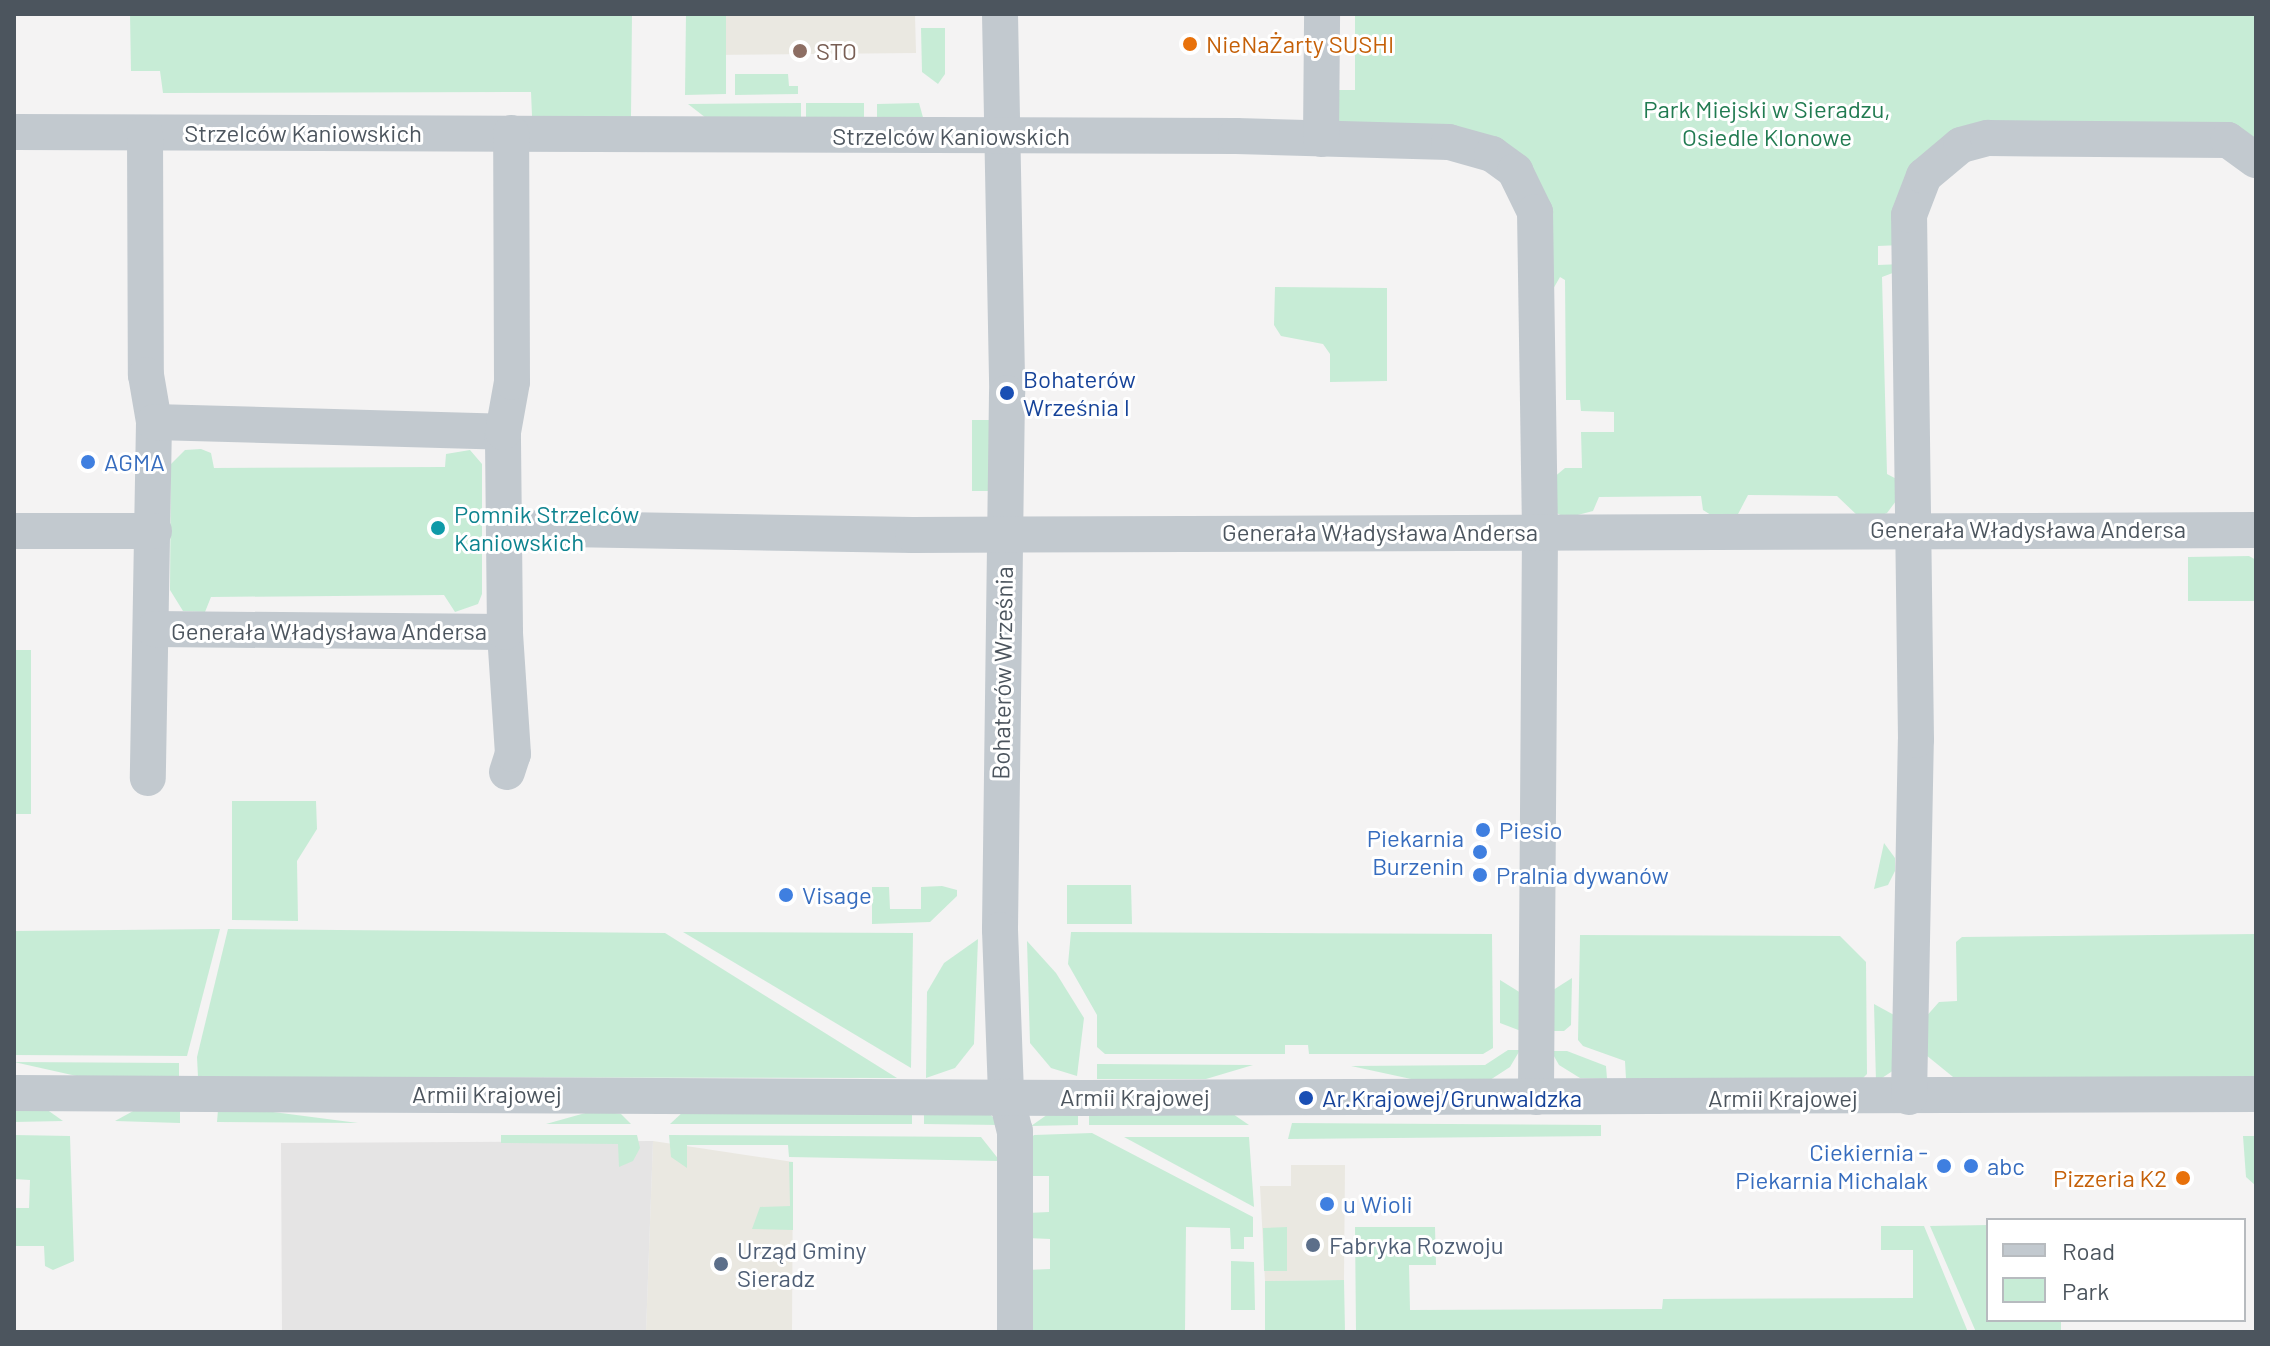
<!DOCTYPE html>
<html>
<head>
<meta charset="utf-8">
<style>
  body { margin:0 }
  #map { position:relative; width:2270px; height:1346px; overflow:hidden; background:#f4f3f3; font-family:Barlow,sans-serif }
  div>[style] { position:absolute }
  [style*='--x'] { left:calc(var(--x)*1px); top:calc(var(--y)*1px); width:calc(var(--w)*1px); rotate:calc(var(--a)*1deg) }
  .commercial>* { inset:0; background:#eae8e1 }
  .education>* { inset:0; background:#e5e4e4 }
  .green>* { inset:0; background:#c7ecd6 }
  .minor>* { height:36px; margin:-18px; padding:0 18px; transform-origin:18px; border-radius:18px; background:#c2c9cf }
  .dots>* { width:22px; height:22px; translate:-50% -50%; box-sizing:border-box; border:4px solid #fff; border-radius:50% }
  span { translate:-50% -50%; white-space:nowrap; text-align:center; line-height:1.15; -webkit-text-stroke:6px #fff; paint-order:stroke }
  .food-label { font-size:24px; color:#c56008 }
  .left { translate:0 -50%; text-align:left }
  .right { translate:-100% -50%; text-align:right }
  .education-label { font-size:24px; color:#785e54 }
  .park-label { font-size:24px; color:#217b51 }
  .street-label { font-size:24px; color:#4c555e }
  .transit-label { font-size:24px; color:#164399 }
  .shop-label { font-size:24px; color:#366cbe }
  .culture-label { font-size:24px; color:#0d838f }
  .service-label { font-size:24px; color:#4e5e75 }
  .frame { position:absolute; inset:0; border:16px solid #4c555e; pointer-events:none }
  .legend { position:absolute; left:1986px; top:1218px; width:260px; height:104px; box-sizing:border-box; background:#fff; border:2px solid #b7bbbf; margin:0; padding:10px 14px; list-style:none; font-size:24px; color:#4c555e }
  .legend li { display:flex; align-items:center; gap:16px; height:40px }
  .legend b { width:40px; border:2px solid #b7bbbf }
</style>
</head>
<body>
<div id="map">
  <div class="commercial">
    <i style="clip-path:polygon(708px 14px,915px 14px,916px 53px,709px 55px)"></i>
    <i style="clip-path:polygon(653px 1141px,793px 1162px,792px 1332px,646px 1332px)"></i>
    <i style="clip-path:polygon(1291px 1165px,1345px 1165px,1344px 1280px,1265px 1281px,1260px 1186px,1291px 1186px)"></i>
  </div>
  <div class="education">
    <i style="clip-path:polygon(653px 1141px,646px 1332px,282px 1332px,281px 1143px)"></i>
  </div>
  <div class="green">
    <i style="clip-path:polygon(130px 14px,632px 14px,631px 117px,532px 116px,531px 92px,163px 93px,160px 71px,131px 71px)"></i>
    <i style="clip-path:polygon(686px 14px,726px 14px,726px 94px,685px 95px)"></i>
    <i style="clip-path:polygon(1355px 14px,2256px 14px,2256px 145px,1977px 128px,1901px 245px,1878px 246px,1878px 265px,1902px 264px,1898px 271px,1882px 277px,1887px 474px,1908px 485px,1887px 513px,1870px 520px,1858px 516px,1837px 496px,1748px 495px,1737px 516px,1711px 515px,1703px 510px,1701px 496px,1599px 497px,1593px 511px,1566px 518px,1553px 511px,1547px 483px,1565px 468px,1582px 468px,1581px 432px,1614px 432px,1614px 412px,1581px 411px,1580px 400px,1566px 400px,1565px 280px,1560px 277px,1545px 303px,1516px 160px,1352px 133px,1337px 119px,1334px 90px,1355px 90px)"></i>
    <i style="clip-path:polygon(921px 28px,945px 28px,945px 74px,938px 84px,922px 72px)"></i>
    <i style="clip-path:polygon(735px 74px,788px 74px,789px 86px,798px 86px,798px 94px,735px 95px)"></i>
    <i style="clip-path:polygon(801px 103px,801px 122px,706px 118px,688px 104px)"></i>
    <i style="clip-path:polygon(806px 103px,864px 103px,864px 123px,806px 122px)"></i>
    <i style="clip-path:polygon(919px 103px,924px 121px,877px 123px,877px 104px)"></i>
    <i style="clip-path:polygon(1275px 287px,1387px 288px,1387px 381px,1330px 382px,1330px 354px,1323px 344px,1281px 336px,1274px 325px)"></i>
    <i style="clip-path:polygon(972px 420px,990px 420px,990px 491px,972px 491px)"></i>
    <i style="clip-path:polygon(201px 449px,211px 453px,214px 468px,445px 467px,446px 454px,470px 450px,482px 464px,482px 594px,478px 604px,455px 612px,444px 595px,211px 597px,205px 612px,183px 611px,170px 590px,171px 464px,185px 450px)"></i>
    <i style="clip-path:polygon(2249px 556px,2256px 560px,2256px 601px,2188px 601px,2188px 557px)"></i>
    <i style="clip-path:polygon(14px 650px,31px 650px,31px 814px,14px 814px)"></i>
    <i style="clip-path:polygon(232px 801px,316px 801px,317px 829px,297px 861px,298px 921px,232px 920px)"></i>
    <i style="clip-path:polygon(1884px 843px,1895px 858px,1895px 871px,1888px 885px,1874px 889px)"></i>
    <i style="clip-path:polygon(1067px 885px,1131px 885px,1132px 924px,1067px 924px)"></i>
    <i style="clip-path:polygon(942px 886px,957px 890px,957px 896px,930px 922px,872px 924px,872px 887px,889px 887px,890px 909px,921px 909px,921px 887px)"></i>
    <i style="clip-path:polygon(220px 929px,187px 1056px,14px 1055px,14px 931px)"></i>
    <i style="clip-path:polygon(228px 929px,665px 933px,897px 1078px,198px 1077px,197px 1057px)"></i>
    <i style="clip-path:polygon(683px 932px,913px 933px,911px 1068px)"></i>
    <i style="clip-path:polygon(1071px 932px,1492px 934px,1493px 1048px,1483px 1054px,1309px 1054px,1308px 1045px,1285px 1045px,1285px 1054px,1105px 1054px,1097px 1047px,1097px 1015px,1068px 964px)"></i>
    <i style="clip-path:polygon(2256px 934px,2256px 1077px,1958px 1081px,1926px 1055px,1924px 1019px,1939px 1002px,1957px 1001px,1956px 942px,1962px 937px)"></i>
    <i style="clip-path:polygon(1580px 935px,1840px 936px,1866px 962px,1867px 1074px,1857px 1084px,1626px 1079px,1625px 1061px,1583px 1046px,1578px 1040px)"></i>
    <i style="clip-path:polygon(978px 939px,974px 1044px,955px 1068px,926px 1078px,927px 992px,944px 963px)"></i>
    <i style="clip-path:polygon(1027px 941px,1056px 973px,1084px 1018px,1077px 1076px,1051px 1068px,1030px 1043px)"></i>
    <i style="clip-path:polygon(1572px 978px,1571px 1025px,1564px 1031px,1550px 1031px,1550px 992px)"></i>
    <i style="clip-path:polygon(1500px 980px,1521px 993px,1521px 1031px,1500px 1023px)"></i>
    <i style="clip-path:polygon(1874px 1004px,1894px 1015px,1894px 1070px,1876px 1082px)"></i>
    <i style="clip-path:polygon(1508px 1050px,1520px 1050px,1510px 1067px,1490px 1080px,1425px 1082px,1351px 1066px,1485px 1065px)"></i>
    <i style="clip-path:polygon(1551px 1051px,1567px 1051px,1606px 1066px,1607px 1079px,1580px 1078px,1559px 1065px)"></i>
    <i style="clip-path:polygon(14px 1062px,179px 1063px,179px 1076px,81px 1077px)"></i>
    <i style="clip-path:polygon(1097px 1064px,1253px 1065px,1206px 1079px,1097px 1079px)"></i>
    <i style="clip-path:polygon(14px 1109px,46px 1109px,63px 1121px,14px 1122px)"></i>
    <i style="clip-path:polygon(250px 1109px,358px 1123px,217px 1122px,218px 1110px)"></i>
    <i style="clip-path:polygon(135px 1110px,180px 1110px,180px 1123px,115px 1121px)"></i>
    <i style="clip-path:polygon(596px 1110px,621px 1114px,631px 1124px,546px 1124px)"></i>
    <i style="clip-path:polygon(684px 1111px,912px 1111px,912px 1124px,670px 1124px)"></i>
    <i style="clip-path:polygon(924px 1111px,988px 1112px,1000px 1125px,924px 1124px)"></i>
    <i style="clip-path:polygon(1051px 1112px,1078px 1112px,1078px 1125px,1031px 1126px)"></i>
    <i style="clip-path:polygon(1089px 1112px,1230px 1112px,1249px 1125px,1089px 1125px)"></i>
    <i style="clip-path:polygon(1292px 1123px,1601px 1125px,1601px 1136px,1288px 1139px)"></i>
    <i style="clip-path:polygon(1092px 1133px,1253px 1217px,1253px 1237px,1244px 1237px,1244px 1249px,1231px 1249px,1230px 1228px,1186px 1227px,1185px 1332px,1027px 1332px,1027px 1270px,1050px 1269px,1050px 1239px,1027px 1238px,1027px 1213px,1049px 1212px,1049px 1176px,1027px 1176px,1028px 1141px,1034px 1135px)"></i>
    <i style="clip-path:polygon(14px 1135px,70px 1136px,74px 1261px,53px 1270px,45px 1266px,44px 1246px,14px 1246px,14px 1208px,29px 1208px,30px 1180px,14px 1179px)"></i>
    <i style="clip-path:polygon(501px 1135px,637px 1135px,640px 1148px,633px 1161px,619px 1167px,618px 1144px,501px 1143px)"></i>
    <i style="clip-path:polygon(669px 1135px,981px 1137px,1000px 1161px,789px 1157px,788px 1145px,687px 1145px,687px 1168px,671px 1157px)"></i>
    <i style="clip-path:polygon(2243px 1136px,2256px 1136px,2256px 1186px,2246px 1177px)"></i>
    <i style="clip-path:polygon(1124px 1137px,1249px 1137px,1254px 1207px)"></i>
    <i style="clip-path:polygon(789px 1162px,793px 1162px,793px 1230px,752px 1229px,760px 1207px,790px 1206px)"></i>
    <i style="clip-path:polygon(1988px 1225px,1988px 1320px,2061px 1320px,2061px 1332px,1976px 1332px,1930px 1226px)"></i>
    <i style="clip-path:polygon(1881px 1226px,1924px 1226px,1968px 1332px,1356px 1332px,1355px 1227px,1435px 1227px,1436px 1265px,1409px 1265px,1410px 1310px,1662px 1309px,1663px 1299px,1913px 1298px,1913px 1250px,1881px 1250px)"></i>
    <i style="clip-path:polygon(1287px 1227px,1287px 1271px,1264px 1271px,1263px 1228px)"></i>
    <i style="clip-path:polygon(1231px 1261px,1254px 1262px,1255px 1310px,1231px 1310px)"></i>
    <i style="clip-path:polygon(1344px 1280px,1345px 1332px,1265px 1332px,1265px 1281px)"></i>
  </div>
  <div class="minor">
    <i style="--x:1000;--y:14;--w:379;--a:88.9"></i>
    <i style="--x:1007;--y:393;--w:537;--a:90.75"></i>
    <i style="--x:1000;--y:930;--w:166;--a:87.9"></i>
    <i style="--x:1006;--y:1096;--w:36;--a:76"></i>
    <i style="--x:1015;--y:1131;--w:201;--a:90"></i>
    <i style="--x:14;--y:132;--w:1222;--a:0.19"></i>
    <i style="--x:1236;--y:136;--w:213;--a:1.6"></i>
    <i style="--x:1449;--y:142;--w:45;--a:15.6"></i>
    <i style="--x:1492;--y:154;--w:29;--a:36"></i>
    <i style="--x:1515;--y:171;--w:46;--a:64"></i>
    <i style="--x:1535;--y:212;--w:320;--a:89.1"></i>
    <i style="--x:1540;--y:532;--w:565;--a:90.41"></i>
    <i style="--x:145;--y:133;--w:242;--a:89.8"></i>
    <i style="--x:146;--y:375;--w:48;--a:80.3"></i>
    <i style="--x:154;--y:422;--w:356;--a:91"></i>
    <i style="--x:1321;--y:139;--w:125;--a:-89.5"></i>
    <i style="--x:154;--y:422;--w:349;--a:1.6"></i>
    <i style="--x:505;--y:528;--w:408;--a:1"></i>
    <i style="--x:913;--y:535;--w:1343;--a:-0.21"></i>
    <i style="--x:14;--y:531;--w:140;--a:0"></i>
    <i style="--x:154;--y:629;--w:351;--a:0.5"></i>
    <i style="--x:507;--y:772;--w:19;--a:-72"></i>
    <i style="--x:513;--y:754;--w:122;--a:-93.8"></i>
    <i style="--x:505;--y:632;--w:200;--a:-90.6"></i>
    <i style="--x:503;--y:432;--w:51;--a:-79.8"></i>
    <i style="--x:512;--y:382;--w:249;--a:-90.2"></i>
    <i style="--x:14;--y:1093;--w:1073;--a:0.27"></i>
    <i style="--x:1087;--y:1098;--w:1169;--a:-0.2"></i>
    <i style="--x:1909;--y:1097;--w:357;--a:-88.9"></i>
    <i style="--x:1916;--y:740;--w:525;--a:-90.76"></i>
    <i style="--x:1909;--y:215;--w:42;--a:-69"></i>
    <i style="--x:1924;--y:176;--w:48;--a:-40"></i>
    <i style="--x:1961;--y:145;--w:28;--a:-15"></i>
    <i style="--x:1988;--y:138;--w:240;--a:0.5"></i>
    <i style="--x:2228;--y:140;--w:34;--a:36"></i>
  </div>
  <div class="dots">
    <i style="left:1190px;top:44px;background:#e8710a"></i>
    <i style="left:800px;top:51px;background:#8d6e63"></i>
    <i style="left:1007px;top:393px;background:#1a4fb4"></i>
    <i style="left:88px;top:462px;background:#3f7fe0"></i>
    <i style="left:438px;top:528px;background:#0f9aa8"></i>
    <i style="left:1483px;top:830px;background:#3f7fe0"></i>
    <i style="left:1480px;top:852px;background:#3f7fe0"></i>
    <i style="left:1480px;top:875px;background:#3f7fe0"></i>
    <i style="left:786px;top:895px;background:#3f7fe0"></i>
    <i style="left:1306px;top:1098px;background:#1a4fb4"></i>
    <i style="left:1944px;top:1166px;background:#3f7fe0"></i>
    <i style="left:1971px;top:1166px;background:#3f7fe0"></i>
    <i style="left:2183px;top:1178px;background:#e8710a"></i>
    <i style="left:1327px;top:1204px;background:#3f7fe0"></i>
    <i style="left:1313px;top:1245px;background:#5c6f8a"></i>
    <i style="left:721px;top:1264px;background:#5c6f8a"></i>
  </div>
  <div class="food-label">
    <span class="left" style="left:1206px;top:44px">NieNaŻarty SUSHI</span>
    <span class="right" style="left:2167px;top:1178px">Pizzeria K2</span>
  </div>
  <div class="education-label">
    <span class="left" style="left:816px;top:51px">STO</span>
  </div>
  <div class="park-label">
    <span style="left:1767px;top:123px">Park Miejski w Sieradzu,<br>Osiedle Klonowe</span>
  </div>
  <div class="street-label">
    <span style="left:303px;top:133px">Strzelców Kaniowskich</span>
    <span style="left:951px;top:136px">Strzelców Kaniowskich</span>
    <span style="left:2028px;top:529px">Generała Władysława Andersa</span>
    <span style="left:1380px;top:532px">Generała Władysława Andersa</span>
    <span style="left:329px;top:631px">Generała Władysława Andersa</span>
    <span style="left:1002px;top:673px;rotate:-89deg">Bohaterów Września</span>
    <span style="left:487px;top:1094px">Armii Krajowej</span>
    <span style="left:1135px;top:1097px">Armii Krajowej</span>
    <span style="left:1783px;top:1098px">Armii Krajowej</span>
  </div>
  <div class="transit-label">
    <span class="left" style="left:1023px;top:393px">Bohaterów<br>Września I</span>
    <span class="left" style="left:1322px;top:1098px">Ar.Krajowej/Grunwaldzka</span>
  </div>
  <div class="shop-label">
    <span class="left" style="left:104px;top:462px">AGMA</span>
    <span class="left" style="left:1499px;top:830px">Piesio</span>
    <span class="right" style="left:1464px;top:852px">Piekarnia<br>Burzenin</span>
    <span class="left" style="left:1496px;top:875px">Pralnia dywanów</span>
    <span class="left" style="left:802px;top:895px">Visage</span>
    <span class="right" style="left:1928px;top:1166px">Ciekiernia -<br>Piekarnia Michalak</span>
    <span class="left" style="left:1987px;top:1166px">abc</span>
    <span class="left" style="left:1343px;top:1204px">u Wioli</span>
  </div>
  <div class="culture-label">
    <span class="left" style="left:454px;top:528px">Pomnik Strzelców<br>Kaniowskich</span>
  </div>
  <div class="service-label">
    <span class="left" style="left:1329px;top:1245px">Fabryka Rozwoju</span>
    <span class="left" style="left:737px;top:1264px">Urząd Gminy<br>Sieradz</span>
  </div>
  <div class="frame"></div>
  <ul class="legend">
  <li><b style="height:10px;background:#c2c9cf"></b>Road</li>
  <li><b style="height:22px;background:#c7ecd6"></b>Park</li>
  </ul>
</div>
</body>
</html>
